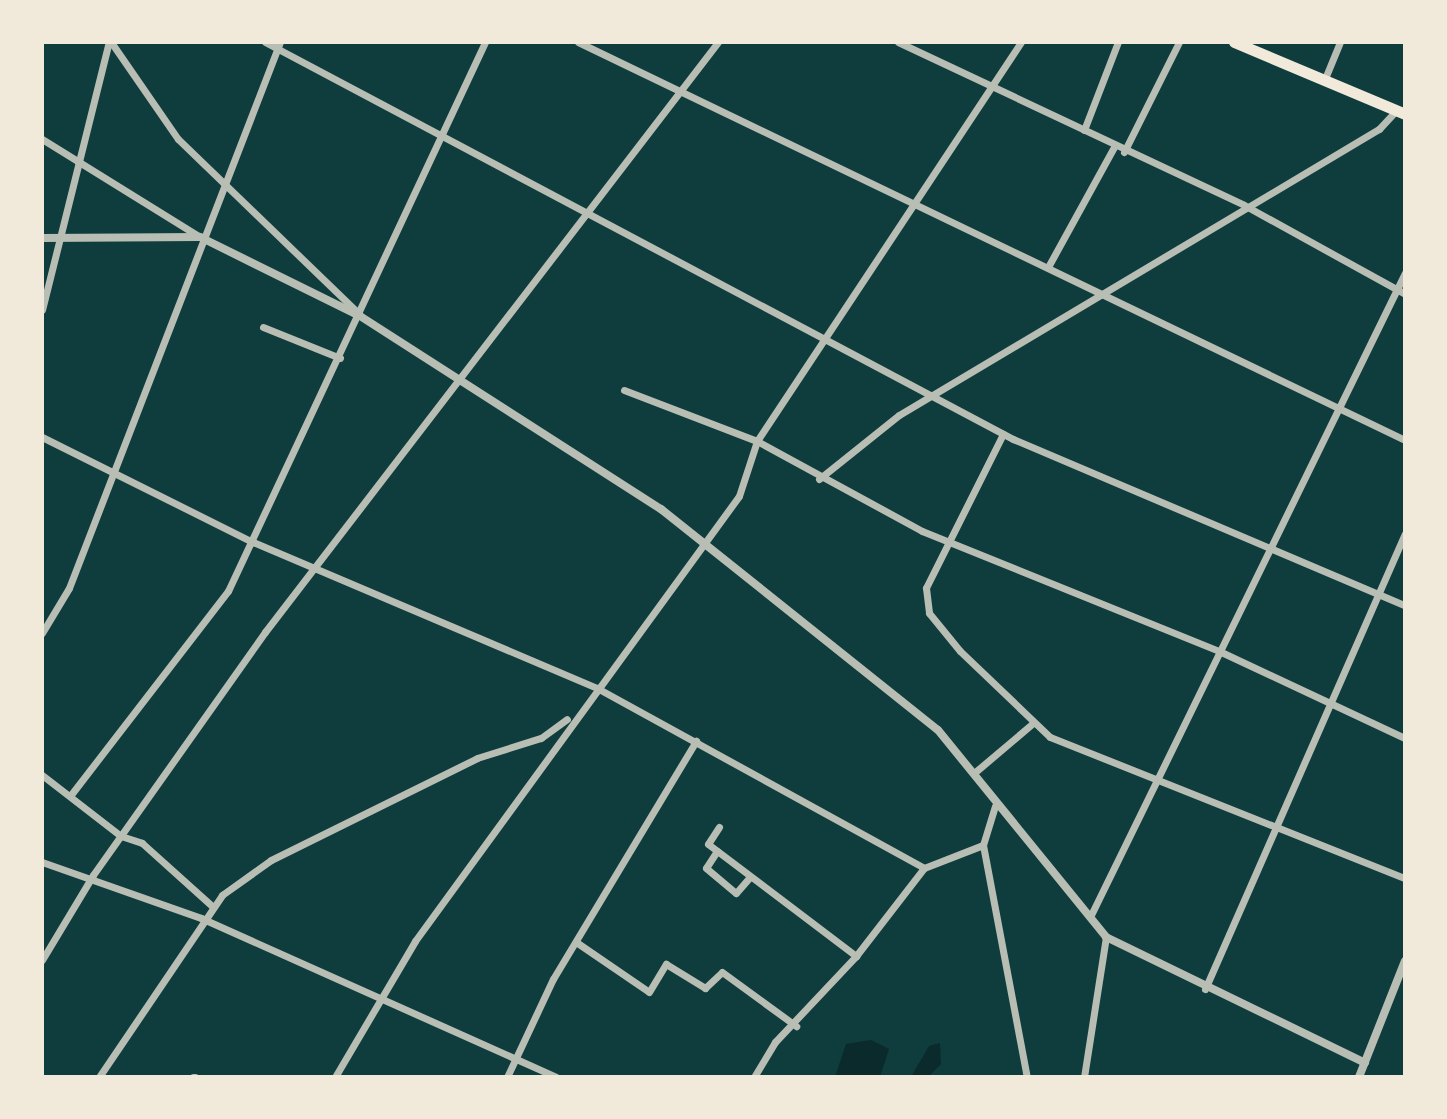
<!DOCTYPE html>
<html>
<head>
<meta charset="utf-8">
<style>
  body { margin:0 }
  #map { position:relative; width:1447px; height:1119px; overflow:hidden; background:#0f3d3e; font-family:"Playfair Display",serif }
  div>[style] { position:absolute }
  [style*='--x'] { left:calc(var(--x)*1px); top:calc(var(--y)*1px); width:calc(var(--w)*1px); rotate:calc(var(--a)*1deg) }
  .water>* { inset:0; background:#0a2a2b }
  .minor>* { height:7px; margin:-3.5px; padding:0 3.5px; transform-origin:3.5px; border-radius:3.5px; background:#b8beb3 }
  .tertiary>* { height:8px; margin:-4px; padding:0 4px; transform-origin:4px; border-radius:4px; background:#b8beb3 }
  .trunk>* { height:11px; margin:-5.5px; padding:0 5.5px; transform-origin:5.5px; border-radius:5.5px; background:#f1e9da }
  span { translate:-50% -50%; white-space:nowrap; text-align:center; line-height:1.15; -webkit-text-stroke:7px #f1e9da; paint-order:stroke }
  .frame { position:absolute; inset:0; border:44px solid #f1e9da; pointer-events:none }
</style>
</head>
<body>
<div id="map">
  <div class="water">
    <i style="clip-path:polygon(871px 1040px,889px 1049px,880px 1077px,835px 1077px,846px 1044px)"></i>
    <i style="clip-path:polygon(940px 1043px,941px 1064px,928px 1077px,911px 1077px,929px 1046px)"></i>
  </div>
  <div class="minor">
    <i style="--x:111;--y:42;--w:118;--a:55.4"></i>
    <i style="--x:178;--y:139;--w:252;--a:44"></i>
    <i style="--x:265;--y:42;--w:847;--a:27.96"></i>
    <i style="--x:1013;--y:439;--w:426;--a:23"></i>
    <i style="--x:578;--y:42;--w:918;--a:25.7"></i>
    <i style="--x:898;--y:42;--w:382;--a:25.2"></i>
    <i style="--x:1244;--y:205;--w:184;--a:28.9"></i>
    <i style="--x:1324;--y:81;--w:42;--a:-67.7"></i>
    <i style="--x:1084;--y:130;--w:94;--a:-68.9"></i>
    <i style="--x:42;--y:139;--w:186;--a:31.8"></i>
    <i style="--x:1124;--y:152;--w:123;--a:-63.4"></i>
    <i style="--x:1048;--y:267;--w:137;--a:-61.2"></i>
    <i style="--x:42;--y:310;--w:276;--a:-76"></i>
    <i style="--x:263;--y:327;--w:83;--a:21.9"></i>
    <i style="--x:624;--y:390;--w:142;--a:21"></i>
    <i style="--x:757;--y:441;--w:188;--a:28.6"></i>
    <i style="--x:922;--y:531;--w:320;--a:22"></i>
    <i style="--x:1219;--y:651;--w:205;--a:25.1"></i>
    <i style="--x:1003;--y:434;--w:172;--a:116.6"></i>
    <i style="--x:926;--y:588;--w:25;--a:83"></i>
    <i style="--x:929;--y:613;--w:49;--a:50.8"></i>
    <i style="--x:960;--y:651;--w:124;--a:43.7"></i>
    <i style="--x:1050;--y:737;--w:382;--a:21.7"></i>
    <i style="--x:42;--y:437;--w:236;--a:26.5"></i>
    <i style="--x:253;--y:542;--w:374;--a:23"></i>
    <i style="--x:597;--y:688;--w:373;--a:28.8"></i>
    <i style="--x:819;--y:479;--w:102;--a:-38.7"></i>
    <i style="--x:899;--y:415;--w:559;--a:-30.79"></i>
    <i style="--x:1379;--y:129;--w:25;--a:-47"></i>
    <i style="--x:42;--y:633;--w:52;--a:-59"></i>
    <i style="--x:69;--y:588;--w:585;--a:-68.87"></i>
    <i style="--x:974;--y:773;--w:76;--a:-40.2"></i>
    <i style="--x:42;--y:775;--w:100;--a:37.7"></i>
    <i style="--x:121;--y:836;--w:22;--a:18"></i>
    <i style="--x:142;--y:843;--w:94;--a:42"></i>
    <i style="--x:70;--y:796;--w:259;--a:-52.4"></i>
    <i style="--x:228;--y:591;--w:606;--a:-64.91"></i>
    <i style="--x:719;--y:827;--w:20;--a:123"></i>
    <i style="--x:708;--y:844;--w:186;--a:37.1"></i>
    <i style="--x:983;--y:845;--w:236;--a:79.3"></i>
    <i style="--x:717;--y:851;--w:20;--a:123"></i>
    <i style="--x:706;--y:868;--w:39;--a:40"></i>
    <i style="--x:736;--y:893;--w:21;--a:-49"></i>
    <i style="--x:42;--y:862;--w:169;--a:19.4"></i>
    <i style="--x:201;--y:918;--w:389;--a:24.1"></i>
    <i style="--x:1090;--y:917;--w:717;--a:-63.94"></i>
    <i style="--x:576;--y:942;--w:88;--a:34.4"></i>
    <i style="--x:649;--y:992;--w:33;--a:-59"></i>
    <i style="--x:666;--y:964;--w:46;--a:31.6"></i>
    <i style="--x:705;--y:988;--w:23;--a:-43"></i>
    <i style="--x:722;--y:972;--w:92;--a:36.1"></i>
    <i style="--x:42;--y:960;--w:99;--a:-59"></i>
    <i style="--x:93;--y:875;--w:298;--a:-54.7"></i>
    <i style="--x:265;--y:632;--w:744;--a:-52.48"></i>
    <i style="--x:1205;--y:989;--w:497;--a:-66.3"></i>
    <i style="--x:99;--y:1077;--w:220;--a:-55.9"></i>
    <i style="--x:222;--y:895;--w:60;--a:-35.5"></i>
    <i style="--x:271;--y:860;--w:230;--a:-26.3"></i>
    <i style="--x:477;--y:758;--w:67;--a:-17.4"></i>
    <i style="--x:541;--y:738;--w:32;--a:-36"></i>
    <i style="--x:193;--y:1077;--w:2;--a:0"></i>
    <i style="--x:335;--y:1077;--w:158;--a:-59.5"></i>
    <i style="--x:415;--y:941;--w:550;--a:-53.94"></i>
    <i style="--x:739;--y:496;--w:58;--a:-71.9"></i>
    <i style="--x:757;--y:441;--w:478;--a:-56.5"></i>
    <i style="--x:507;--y:1077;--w:108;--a:-64.9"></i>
    <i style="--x:553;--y:979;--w:278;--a:-59"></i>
    <i style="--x:754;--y:1077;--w:41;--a:-59"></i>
    <i style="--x:775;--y:1042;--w:118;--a:-46.7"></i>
    <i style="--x:856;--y:956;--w:111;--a:-52.3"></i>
    <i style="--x:924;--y:868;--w:63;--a:-21.3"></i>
    <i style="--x:983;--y:845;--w:41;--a:-72.9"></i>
    <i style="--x:1084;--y:1077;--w:142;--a:-81.1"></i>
  </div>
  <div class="tertiary">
    <i style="--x:42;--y:238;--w:158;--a:-0.4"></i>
    <i style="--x:200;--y:237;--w:178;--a:26.3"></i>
    <i style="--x:360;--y:316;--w:358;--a:32.7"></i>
    <i style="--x:661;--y:509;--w:354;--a:38.6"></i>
    <i style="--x:938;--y:730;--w:267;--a:50.9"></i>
    <i style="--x:1106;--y:937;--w:288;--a:25.9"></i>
    <i style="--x:1359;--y:1077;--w:125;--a:-68.4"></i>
  </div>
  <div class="trunk">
    <i style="--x:1234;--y:42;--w:186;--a:22.8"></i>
  </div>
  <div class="frame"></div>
</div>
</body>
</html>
